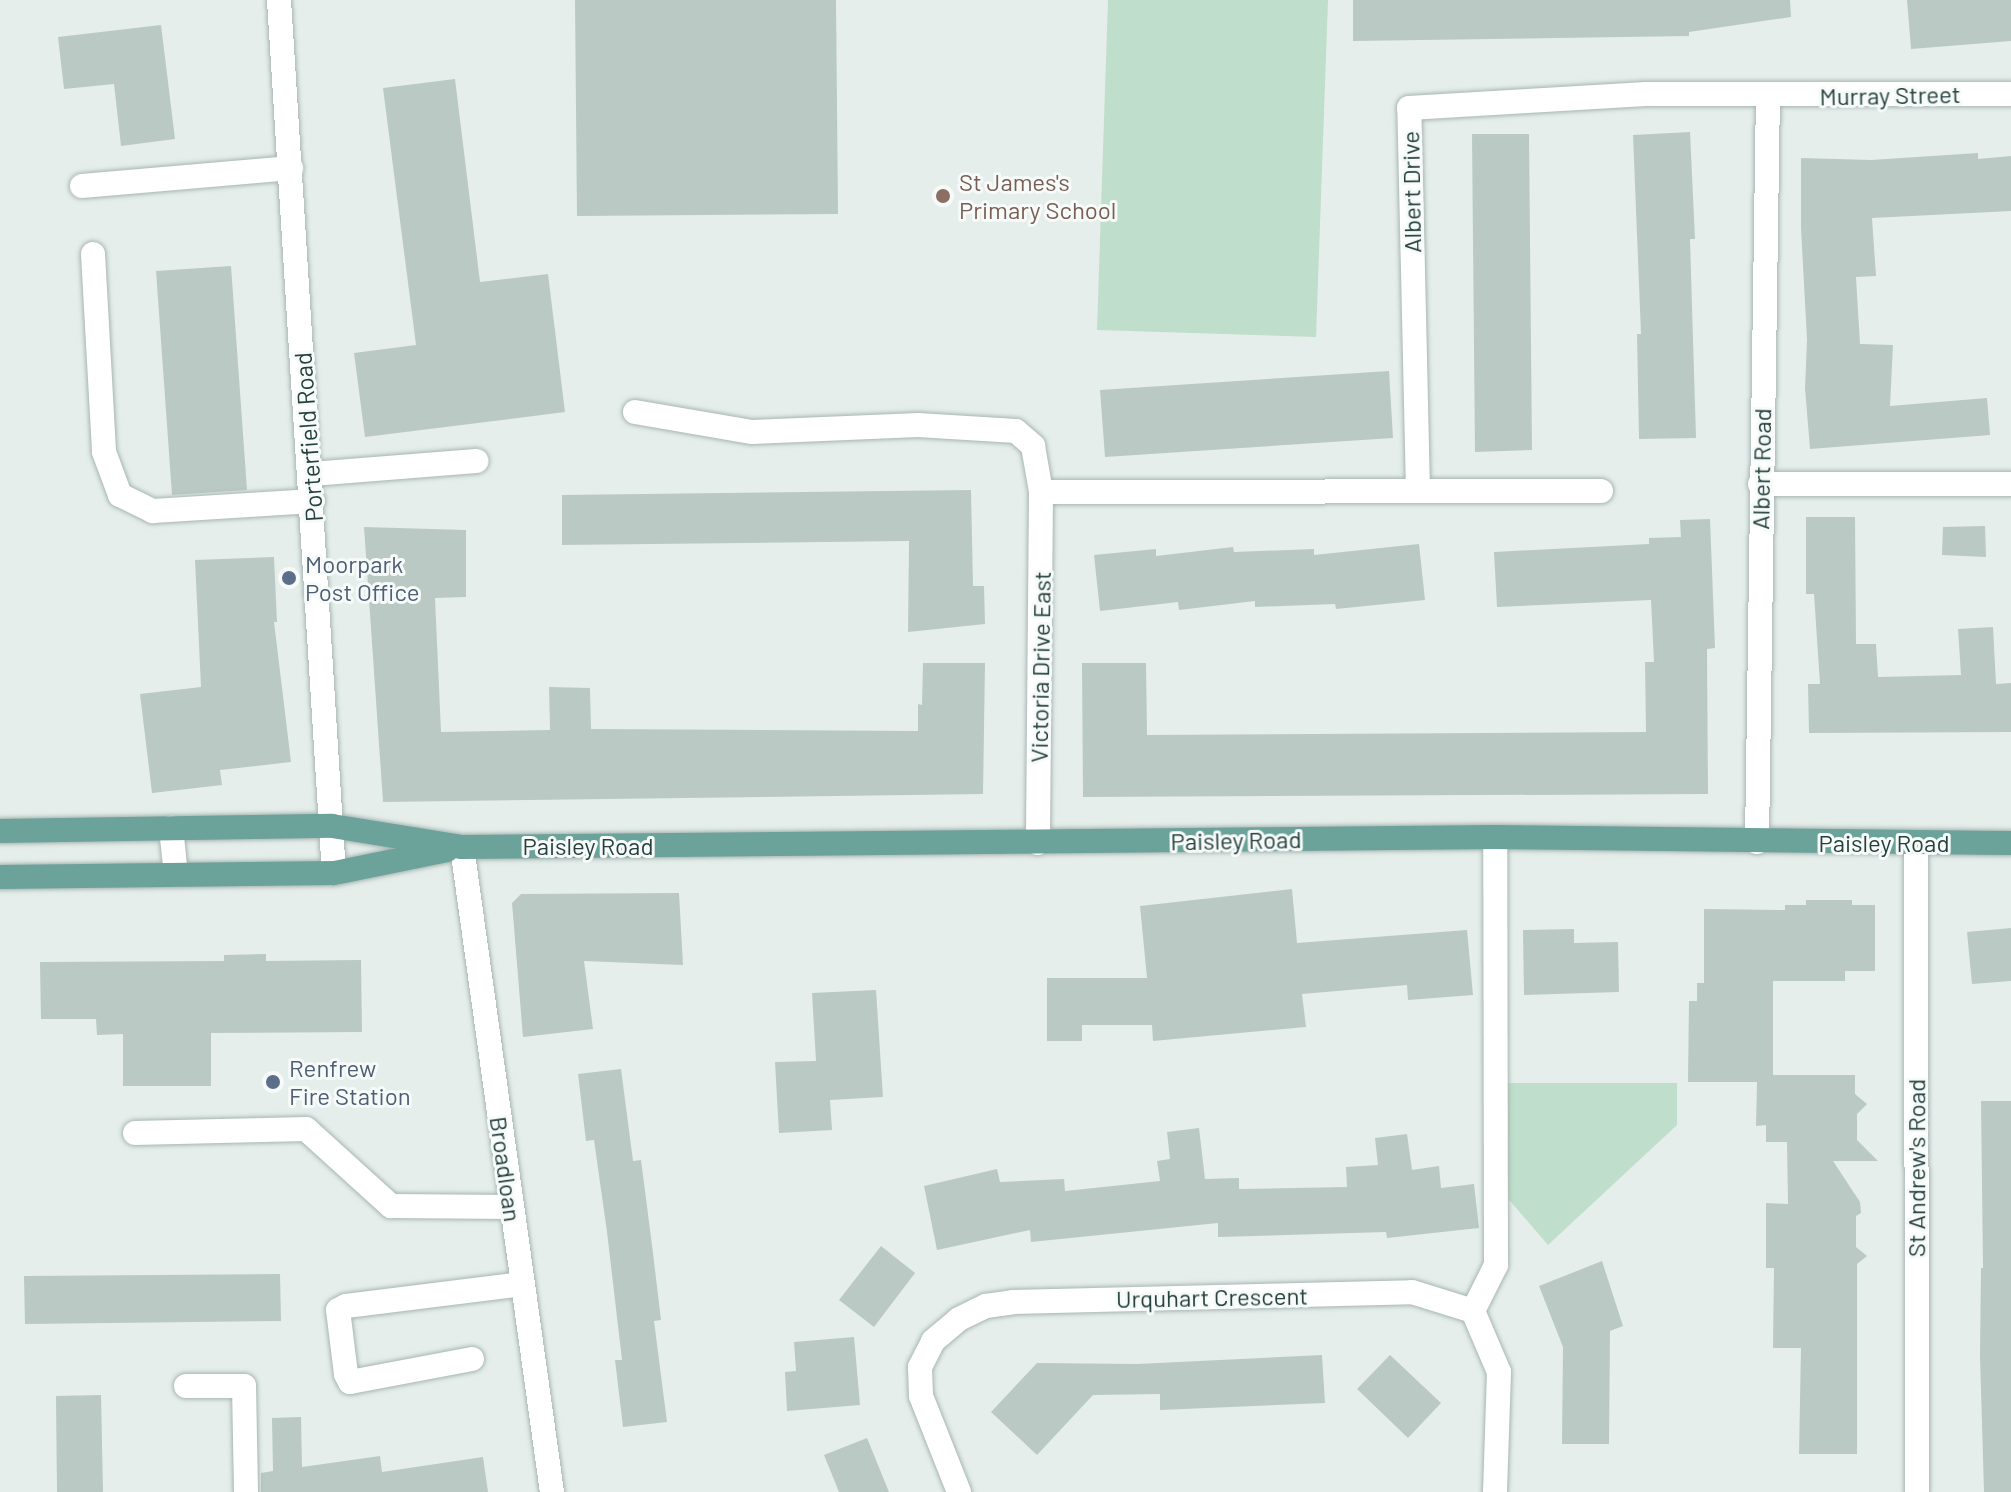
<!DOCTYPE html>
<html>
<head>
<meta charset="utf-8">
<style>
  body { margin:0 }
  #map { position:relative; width:2011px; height:1492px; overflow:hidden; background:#e5eeeb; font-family:Barlow,sans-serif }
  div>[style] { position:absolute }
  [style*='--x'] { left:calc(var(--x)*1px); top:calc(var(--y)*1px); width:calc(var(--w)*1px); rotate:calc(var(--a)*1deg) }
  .green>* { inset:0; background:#bfdecb }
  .building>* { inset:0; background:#bac9c4 }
  .roads { filter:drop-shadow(0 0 2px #a8b6b3) drop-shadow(0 0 2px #a8b6b3) }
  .minor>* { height:24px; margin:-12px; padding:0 12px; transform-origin:12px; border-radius:12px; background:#fff }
  .major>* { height:24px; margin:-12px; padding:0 12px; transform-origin:12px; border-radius:12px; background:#6ba29a }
  .dots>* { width:22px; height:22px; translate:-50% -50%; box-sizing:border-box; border:4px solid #f6faf9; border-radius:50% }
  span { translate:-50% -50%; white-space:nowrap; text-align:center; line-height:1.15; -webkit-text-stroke:6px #f6faf9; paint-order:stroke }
  .street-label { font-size:24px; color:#25403c }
  .education-label { font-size:24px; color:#785e54 }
  .left { translate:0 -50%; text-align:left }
  .service-label { font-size:24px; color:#4e5e75 }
</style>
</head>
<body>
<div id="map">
  <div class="green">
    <i style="clip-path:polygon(1108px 0,1328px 0,1316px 337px,1097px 330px)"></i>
    <i style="clip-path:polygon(1506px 1083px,1677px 1083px,1677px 1125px,1548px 1245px,1505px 1195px)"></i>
  </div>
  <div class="building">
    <i style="clip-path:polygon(575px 0,836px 0,838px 214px,577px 216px)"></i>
    <i style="clip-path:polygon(1353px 0,1790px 0,1791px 17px,1689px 32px,1689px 36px,1353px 41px)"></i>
    <i style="clip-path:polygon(1907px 0,2011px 0,2011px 41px,1911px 49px)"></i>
    <i style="clip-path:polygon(161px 25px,175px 139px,121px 146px,114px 84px,64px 89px,58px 37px)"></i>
    <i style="clip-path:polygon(455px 79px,480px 282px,548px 274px,565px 412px,365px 437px,354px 353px,416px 345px,383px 88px)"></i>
    <i style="clip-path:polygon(1690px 132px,1695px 239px,1690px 239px,1696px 438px,1639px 439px,1637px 334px,1641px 334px,1633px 135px)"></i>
    <i style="clip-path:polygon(1472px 134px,1529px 134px,1532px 450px,1475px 452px)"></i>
    <i style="clip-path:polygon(1978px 153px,1978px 159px,2011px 156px,2011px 211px,1872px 218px,1876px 276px,1856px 277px,1860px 344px,1893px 345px,1890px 406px,1987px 398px,1990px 435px,1810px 449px,1805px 388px,1807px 340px,1801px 228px,1801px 158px,1871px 160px)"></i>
    <i style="clip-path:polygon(231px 266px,247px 490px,172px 495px,156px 271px)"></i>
    <i style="clip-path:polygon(1389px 371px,1393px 438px,1105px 457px,1100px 390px)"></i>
    <i style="clip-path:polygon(971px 490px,973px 586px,984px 586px,985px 624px,908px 632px,909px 541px,562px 545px,562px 495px)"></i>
    <i style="clip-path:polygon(1806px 517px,1855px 517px,1856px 644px,1876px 644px,1878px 677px,1961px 675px,1958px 629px,1993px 627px,1996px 684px,2011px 683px,2011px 732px,1809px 733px,1808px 684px,1820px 684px,1814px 594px,1806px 594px)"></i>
    <i style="clip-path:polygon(1710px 519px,1715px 648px,1707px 649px,1708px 794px,1083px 797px,1082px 663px,1146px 663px,1147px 735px,1646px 732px,1645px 662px,1654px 662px,1651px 600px,1497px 607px,1494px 552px,1649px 544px,1649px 538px,1681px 537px,1680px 520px)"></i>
    <i style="clip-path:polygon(1985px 526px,1986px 557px,1942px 555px,1943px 527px)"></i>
    <i style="clip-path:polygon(364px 527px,466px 530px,466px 597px,435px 598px,441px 732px,550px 730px,549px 687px,590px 688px,591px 729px,918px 731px,918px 704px,922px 705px,923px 663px,985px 663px,983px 794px,383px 802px)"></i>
    <i style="clip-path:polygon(1419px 544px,1425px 600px,1336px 609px,1335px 604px,1255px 607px,1255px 601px,1179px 610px,1178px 602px,1100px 611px,1094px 555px,1156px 549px,1156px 556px,1233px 547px,1234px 552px,1314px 549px,1314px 555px)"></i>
    <i style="clip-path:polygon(274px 557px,277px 622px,274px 622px,291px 762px,220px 770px,222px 785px,152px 793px,140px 694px,201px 687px,195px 560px)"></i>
    <i style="clip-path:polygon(1292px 889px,1297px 943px,1467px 930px,1473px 995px,1408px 1000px,1407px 985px,1302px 994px,1306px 1027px,1153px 1041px,1152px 1025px,1082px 1025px,1082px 1041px,1047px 1041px,1047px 978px,1147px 978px,1140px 906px)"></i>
    <i style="clip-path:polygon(679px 893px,683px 965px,584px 961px,593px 1029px,523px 1037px,512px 903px,521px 894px)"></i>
    <i style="clip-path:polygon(1806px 900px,1852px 900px,1852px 905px,1875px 905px,1875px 971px,1845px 971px,1845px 981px,1773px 981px,1773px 1075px,1855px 1075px,1855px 1094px,1867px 1104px,1857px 1114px,1857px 1140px,1878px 1161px,1833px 1161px,1860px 1202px,1861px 1213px,1856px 1216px,1856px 1247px,1867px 1256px,1857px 1264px,1857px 1454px,1799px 1454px,1801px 1348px,1773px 1348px,1774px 1268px,1766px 1268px,1766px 1203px,1788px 1204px,1787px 1142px,1766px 1142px,1766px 1125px,1756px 1126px,1757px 1082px,1688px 1082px,1689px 1001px,1697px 1001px,1697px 983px,1704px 983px,1704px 909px,1785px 910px,1785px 905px,1806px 905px)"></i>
    <i style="clip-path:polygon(2011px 928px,2011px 981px,1972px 984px,1967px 932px)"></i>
    <i style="clip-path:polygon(1574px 929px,1574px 943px,1618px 942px,1619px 992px,1524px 995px,1523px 930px)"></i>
    <i style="clip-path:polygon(266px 954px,266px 961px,361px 960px,362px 1032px,211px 1033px,211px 1086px,123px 1086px,123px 1034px,97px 1035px,96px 1019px,41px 1019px,40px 962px,220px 961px,224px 961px,224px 955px)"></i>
    <i style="clip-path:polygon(876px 990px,883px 1097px,830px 1100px,832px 1130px,779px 1133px,775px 1062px,816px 1061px,812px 993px)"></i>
    <i style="clip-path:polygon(621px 1069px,633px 1161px,641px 1160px,653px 1253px,661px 1320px,654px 1321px,667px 1422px,623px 1427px,615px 1360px,622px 1360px,607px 1232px,594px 1140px,586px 1141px,578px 1074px)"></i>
    <i style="clip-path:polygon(1981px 1101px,2011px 1101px,2011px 1492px,1984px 1492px,1980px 1356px,1981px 1268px,1983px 1268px)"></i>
    <i style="clip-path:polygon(1199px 1128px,1205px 1179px,1239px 1178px,1239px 1189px,1347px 1187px,1346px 1167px,1378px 1165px,1375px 1138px,1407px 1134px,1412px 1170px,1439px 1166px,1441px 1188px,1474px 1184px,1479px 1228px,1387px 1238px,1386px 1232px,1218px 1237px,1218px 1223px,1031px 1242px,1030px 1230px,937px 1250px,924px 1186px,997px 1169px,1000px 1182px,1064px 1179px,1065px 1191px,1160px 1181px,1157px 1161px,1170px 1159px,1167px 1132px)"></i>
    <i style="clip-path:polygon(881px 1246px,915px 1273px,874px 1327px,839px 1300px)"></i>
    <i style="clip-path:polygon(1602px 1261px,1623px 1326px,1610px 1331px,1609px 1444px,1562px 1444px,1563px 1347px,1539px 1286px)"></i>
    <i style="clip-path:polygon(280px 1274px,281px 1321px,25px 1324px,24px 1276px)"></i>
    <i style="clip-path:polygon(854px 1337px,860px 1405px,787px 1411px,785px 1372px,796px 1371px,794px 1342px)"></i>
    <i style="clip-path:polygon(1322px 1355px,1325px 1403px,1160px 1410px,1160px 1394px,1093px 1395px,1037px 1455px,991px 1412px,1037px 1363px,1137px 1364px)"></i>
    <i style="clip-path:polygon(1390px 1355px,1441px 1403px,1408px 1438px,1357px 1389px)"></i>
    <i style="clip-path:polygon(101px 1395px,103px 1492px,57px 1492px,56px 1396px)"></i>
    <i style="clip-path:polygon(301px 1417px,302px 1467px,380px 1456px,382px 1472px,483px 1457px,488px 1492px,261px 1492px,261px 1473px,273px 1471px,272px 1418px)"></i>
    <i style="clip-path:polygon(867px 1438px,889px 1492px,839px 1492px,824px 1455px)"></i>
  </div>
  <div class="roads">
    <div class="minor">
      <i style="--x:279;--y:0;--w:875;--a:86.4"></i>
      <i style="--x:82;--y:186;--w:210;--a:-4.9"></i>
      <i style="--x:93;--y:254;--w:198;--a:86.8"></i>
      <i style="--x:104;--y:452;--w:46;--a:69.6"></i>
      <i style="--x:120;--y:495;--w:37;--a:26"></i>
      <i style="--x:153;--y:511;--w:160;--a:-3.6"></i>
      <i style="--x:635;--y:412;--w:119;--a:9.7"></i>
      <i style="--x:752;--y:432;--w:166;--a:-2.4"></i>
      <i style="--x:918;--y:425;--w:98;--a:3.5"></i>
      <i style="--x:1016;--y:431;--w:23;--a:41"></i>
      <i style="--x:1033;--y:446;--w:47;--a:80.1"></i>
      <i style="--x:1041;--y:492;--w:351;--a:90.5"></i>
      <i style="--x:311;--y:474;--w:166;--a:-4.5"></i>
      <i style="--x:1760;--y:484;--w:251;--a:0"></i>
      <i style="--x:1418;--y:491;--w:383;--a:-91.3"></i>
      <i style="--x:1409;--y:108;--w:237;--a:-3.4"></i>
      <i style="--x:1646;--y:94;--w:365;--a:0"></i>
      <i style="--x:1041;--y:492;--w:560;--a:-0.1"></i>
      <i style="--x:171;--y:828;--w:47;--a:83.9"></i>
      <i style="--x:1757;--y:842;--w:746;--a:-89.16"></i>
      <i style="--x:1916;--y:844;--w:648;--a:89.91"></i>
      <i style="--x:462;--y:847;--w:651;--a:82.06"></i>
      <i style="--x:135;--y:1133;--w:171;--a:-1.3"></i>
      <i style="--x:306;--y:1129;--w:115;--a:42.2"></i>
      <i style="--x:391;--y:1206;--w:121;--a:0.5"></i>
      <i style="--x:1473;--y:1311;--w:51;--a:-63.4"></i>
      <i style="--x:1496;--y:1265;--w:428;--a:-90.1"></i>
      <i style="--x:472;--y:1359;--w:124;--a:169.3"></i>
      <i style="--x:350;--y:1382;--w:9;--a:-117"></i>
      <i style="--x:346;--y:1374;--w:64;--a:-97.1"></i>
      <i style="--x:338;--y:1310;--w:9;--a:-27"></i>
      <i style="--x:346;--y:1306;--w:178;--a:-7.1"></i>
      <i style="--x:186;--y:1386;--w:58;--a:0"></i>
      <i style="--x:244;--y:1386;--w:106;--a:88.9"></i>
      <i style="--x:959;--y:1492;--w:103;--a:-111.6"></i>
      <i style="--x:921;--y:1396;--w:29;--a:-92"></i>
      <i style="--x:920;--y:1367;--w:29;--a:-63"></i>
      <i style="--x:933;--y:1341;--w:34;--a:-40"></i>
      <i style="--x:959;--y:1319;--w:30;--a:-26"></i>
      <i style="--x:986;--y:1306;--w:27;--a:-8"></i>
      <i style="--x:1013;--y:1302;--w:399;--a:-1.4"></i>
      <i style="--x:1412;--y:1292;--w:64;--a:17.3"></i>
      <i style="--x:1473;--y:1311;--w:66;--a:66.9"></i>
      <i style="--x:1499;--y:1372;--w:120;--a:91.9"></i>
    </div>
    <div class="major">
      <i style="--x:0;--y:831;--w:332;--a:-0.9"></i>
      <i style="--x:332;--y:826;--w:132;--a:9.2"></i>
      <i style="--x:462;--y:847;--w:1033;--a:-0.55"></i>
      <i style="--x:1495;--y:837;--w:516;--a:0.67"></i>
      <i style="--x:0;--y:877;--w:334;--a:-0.7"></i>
      <i style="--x:334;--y:873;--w:115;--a:-11.5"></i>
    </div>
  </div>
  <div class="dots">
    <i style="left:943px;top:196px;background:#8d6e63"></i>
    <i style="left:289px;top:578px;background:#5c6f8a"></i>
    <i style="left:273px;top:1082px;background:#5c6f8a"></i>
  </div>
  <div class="street-label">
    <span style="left:1890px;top:95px;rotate:-1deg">Murray Street</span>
    <span style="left:1411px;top:192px;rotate:-91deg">Albert Drive</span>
    <span style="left:308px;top:437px;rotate:-94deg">Porterfield Road</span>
    <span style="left:1761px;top:469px;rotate:-89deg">Albert Road</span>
    <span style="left:1040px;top:667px;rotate:-89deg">Victoria Drive East</span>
    <span style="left:1236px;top:840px;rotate:-1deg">Paisley Road</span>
    <span style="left:1884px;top:843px">Paisley Road</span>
    <span style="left:588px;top:846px">Paisley Road</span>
    <span style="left:1916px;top:1168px;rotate:-90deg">St Andrew's Road</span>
    <span style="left:506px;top:1169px;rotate:82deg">Broadloan</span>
    <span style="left:1212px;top:1297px;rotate:-1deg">Urquhart Crescent</span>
  </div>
  <div class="education-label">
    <span class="left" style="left:959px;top:196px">St James's<br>Primary School</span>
  </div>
  <div class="service-label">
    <span class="left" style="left:305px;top:578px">Moorpark<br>Post Office</span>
    <span class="left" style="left:289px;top:1082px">Renfrew<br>Fire Station</span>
  </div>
</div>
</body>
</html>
